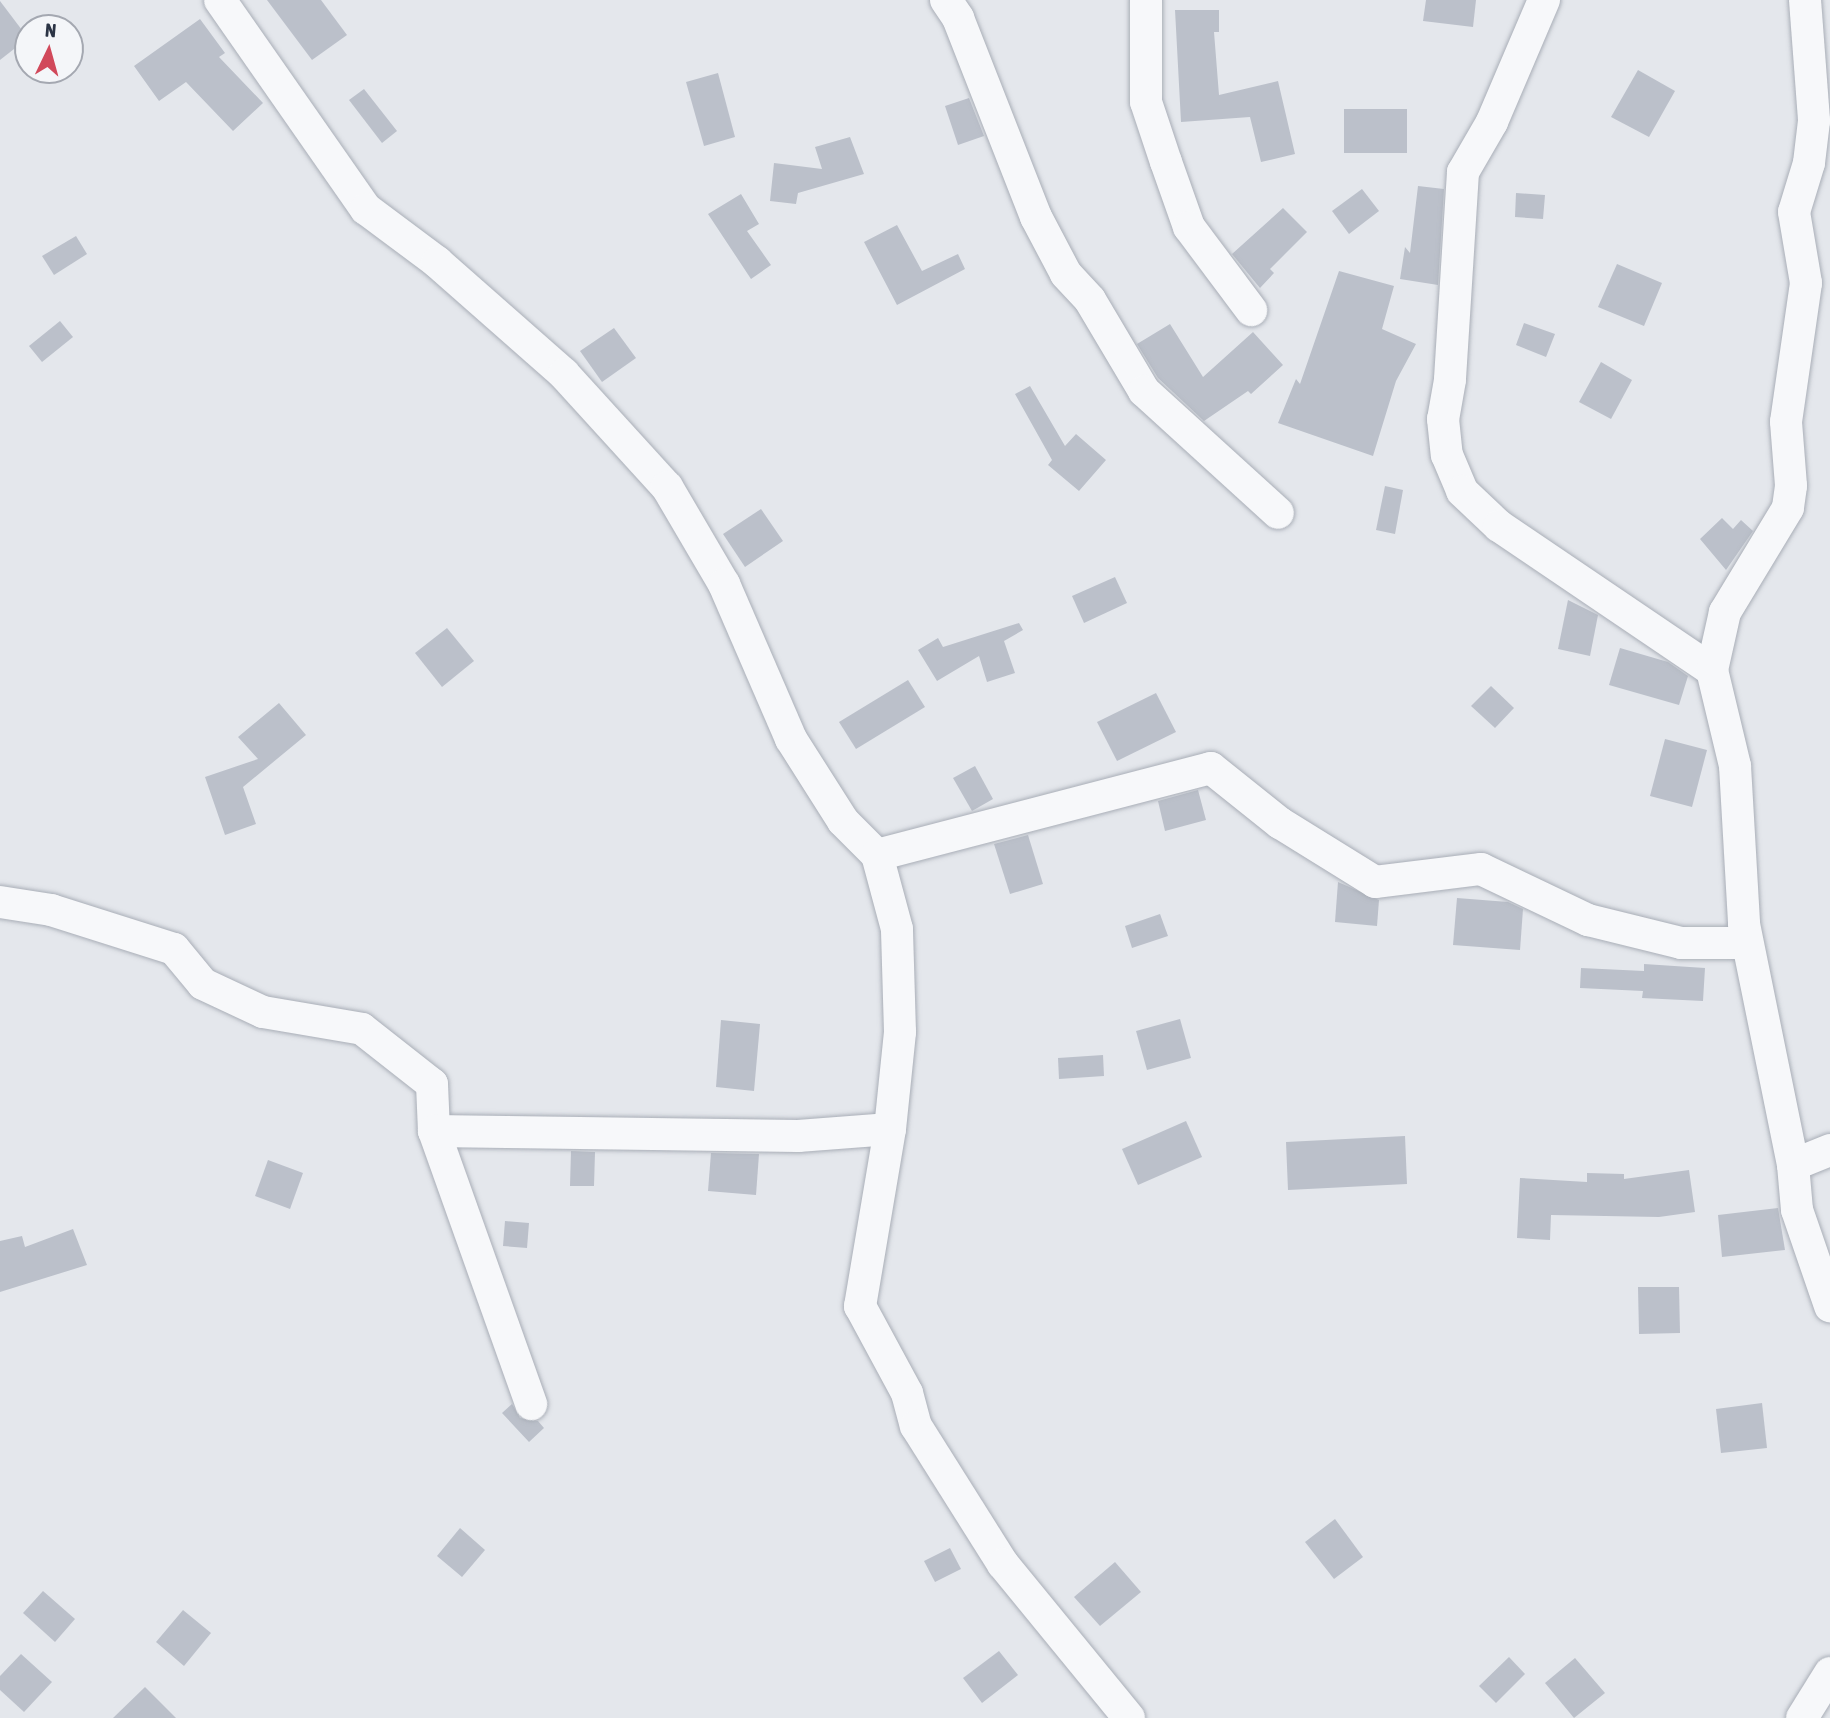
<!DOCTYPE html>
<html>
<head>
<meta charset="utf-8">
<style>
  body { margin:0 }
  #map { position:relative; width:1830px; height:1718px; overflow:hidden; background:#e4e7ec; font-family:"Asap Condensed",sans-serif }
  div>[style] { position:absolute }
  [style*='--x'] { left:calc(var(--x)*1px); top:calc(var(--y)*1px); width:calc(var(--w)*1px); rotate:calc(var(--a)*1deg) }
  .building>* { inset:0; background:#bbc0ca }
  .roads { filter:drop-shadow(0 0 2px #a9aeb7) drop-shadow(0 0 2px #a9aeb7) }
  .minor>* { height:32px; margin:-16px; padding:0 16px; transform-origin:16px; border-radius:16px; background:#f7f8fa }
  span { translate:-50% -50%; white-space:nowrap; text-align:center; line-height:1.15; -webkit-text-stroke:6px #f4f6f9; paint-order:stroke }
  .north { position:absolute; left:14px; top:14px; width:70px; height:70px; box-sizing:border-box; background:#f4f6f9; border:2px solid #a4a8b1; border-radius:50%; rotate:5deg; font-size:19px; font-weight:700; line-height:28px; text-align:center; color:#2b3445 }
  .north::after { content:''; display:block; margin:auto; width:24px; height:32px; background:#d1495b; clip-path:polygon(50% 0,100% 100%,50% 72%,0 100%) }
</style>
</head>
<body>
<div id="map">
  <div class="building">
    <i style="clip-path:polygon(267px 0,321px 0,347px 35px,312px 60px)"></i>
    <i style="clip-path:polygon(1426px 0,1476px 0,1473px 27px,1423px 21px)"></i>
    <i style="clip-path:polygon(0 1px,28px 38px,0 60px)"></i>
    <i style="clip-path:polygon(1175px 10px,1219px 10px,1219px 32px,1214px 32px,1219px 95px,1278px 81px,1295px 154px,1261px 162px,1250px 117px,1181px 122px)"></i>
    <i style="clip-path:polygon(200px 19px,225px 53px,219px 57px,263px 103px,233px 131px,186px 82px,159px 101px,134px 66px)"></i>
    <i style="clip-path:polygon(1638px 70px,1675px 91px,1649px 137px,1611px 117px)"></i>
    <i style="clip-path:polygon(718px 73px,735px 137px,704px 146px,686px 82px)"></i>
    <i style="clip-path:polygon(364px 89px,397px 131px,382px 143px,349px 100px)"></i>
    <i style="clip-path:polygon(969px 98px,984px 136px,958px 145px,945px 106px)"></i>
    <i style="clip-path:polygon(1344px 109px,1407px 109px,1407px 153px,1344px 153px)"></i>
    <i style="clip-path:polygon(850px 137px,864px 174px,798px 193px,796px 204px,770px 201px,774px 163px,822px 169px,815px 147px)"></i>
    <i style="clip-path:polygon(1418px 186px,1444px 189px,1438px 285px,1400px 279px,1405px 247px,1410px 253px)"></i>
    <i style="clip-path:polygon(1362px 189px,1379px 211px,1349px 234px,1332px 211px)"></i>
    <i style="clip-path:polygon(1516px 193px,1545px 195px,1543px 219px,1515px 217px)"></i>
    <i style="clip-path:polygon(741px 194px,759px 224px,747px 231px,771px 265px,751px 279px,708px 214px)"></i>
    <i style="clip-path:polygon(1283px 208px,1307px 232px,1270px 269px,1274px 273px,1260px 288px,1232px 254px)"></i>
    <i style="clip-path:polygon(897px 225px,922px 271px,958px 254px,965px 269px,897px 305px,864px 242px)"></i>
    <i style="clip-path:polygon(76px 236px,87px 254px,54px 275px,42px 256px)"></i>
    <i style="clip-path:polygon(1617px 264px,1662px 283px,1644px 326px,1598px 307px)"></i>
    <i style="clip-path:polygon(1339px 271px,1394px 286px,1382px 329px,1416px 344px,1396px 381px,1373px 456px,1278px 423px,1296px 379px,1300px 384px)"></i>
    <i style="clip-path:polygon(60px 321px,73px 337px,42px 362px,29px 346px)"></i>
    <i style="clip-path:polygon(1524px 323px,1555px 334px,1546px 357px,1516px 345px)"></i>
    <i style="clip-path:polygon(1170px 324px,1203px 377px,1253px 332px,1283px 365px,1251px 394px,1248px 391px,1204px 421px,1158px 378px,1137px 344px)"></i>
    <i style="clip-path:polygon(614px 328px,636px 358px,602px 382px,580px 351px)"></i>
    <i style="clip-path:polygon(1601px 362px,1632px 380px,1611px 419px,1579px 402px)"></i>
    <i style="clip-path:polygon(1030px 386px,1065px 446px,1076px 434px,1106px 460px,1079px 491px,1048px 465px,1052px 460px,1015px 394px)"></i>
    <i style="clip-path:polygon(1385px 486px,1403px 490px,1395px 534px,1376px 530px)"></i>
    <i style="clip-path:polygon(761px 509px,783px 541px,745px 567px,723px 534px)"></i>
    <i style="clip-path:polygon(1722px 518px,1733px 529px,1741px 520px,1753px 531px,1726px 570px,1700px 539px)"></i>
    <i style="clip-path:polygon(1115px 577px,1127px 603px,1084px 623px,1072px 596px)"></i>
    <i style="clip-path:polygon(1568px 600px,1598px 615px,1590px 656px,1558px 649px)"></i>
    <i style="clip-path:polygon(1019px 623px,1023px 630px,1004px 641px,1015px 673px,987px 682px,979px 656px,937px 681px,918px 650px,938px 638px,943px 647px)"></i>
    <i style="clip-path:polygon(447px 628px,474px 661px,442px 687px,415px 653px)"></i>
    <i style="clip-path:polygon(1620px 648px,1668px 662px,1688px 676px,1679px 705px,1609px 685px)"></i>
    <i style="clip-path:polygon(908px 680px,925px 707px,856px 749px,839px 722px)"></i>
    <i style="clip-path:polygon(1491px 686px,1514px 708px,1495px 728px,1471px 706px)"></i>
    <i style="clip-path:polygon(1156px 693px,1176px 732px,1117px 761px,1097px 722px)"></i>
    <i style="clip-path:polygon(279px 703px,306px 735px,243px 787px,256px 824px,225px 835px,205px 777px,258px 759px,238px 737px)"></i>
    <i style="clip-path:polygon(1665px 739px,1707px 750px,1692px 807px,1650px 796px)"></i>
    <i style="clip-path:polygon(975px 766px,993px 799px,972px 811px,953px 778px)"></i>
    <i style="clip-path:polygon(1198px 790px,1206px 820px,1165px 831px,1158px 801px)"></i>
    <i style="clip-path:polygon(1028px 835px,1043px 884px,1010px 894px,994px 844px)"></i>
    <i style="clip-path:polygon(1338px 882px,1379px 900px,1377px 926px,1335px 922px)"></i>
    <i style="clip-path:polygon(1457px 898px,1508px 902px,1523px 909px,1520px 950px,1453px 945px)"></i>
    <i style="clip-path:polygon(1160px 914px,1168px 936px,1132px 948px,1125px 926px)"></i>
    <i style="clip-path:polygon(1644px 964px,1705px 968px,1703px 1001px,1642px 998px,1643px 991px,1580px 988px,1581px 968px,1644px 971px)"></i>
    <i style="clip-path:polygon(1180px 1019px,1191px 1058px,1147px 1070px,1136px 1031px)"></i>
    <i style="clip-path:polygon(721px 1020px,760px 1024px,754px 1091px,716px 1087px)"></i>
    <i style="clip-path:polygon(1103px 1055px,1104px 1076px,1059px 1079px,1058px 1058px)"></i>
    <i style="clip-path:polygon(1186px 1121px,1202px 1157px,1138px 1185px,1122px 1149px)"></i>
    <i style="clip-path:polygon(1405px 1136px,1407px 1184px,1288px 1190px,1286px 1142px)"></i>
    <i style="clip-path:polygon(571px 1151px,595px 1152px,594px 1186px,570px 1186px)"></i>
    <i style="clip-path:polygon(711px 1153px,759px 1154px,756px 1195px,708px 1191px)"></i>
    <i style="clip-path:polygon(268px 1160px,303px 1173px,290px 1209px,255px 1196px)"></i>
    <i style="clip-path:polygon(1689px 1170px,1695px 1212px,1659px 1217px,1551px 1215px,1550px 1240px,1517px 1238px,1520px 1178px,1587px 1182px,1587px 1173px,1624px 1174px,1624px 1179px)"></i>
    <i style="clip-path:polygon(1778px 1208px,1785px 1250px,1722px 1257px,1718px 1215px)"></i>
    <i style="clip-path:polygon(505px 1221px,529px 1223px,527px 1248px,503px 1246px)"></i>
    <i style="clip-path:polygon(73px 1229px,87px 1265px,0 1292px,0 1241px,22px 1236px,25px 1247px)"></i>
    <i style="clip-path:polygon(1638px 1287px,1679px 1287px,1680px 1333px,1639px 1334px)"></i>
    <i style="clip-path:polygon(1762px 1403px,1767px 1448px,1721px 1453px,1716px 1409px)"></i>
    <i style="clip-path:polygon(512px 1404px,520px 1418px,538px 1421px,544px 1428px,529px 1442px,502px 1413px)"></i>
    <i style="clip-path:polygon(1335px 1519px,1363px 1557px,1334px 1579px,1305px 1542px)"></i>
    <i style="clip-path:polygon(460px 1528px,485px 1550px,462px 1577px,437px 1556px)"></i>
    <i style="clip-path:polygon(950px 1548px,961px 1569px,935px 1582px,924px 1561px)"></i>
    <i style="clip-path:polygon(1115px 1562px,1141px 1592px,1100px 1626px,1074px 1597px)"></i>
    <i style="clip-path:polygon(43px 1591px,75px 1619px,55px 1642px,23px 1613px)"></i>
    <i style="clip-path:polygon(183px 1610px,211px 1633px,184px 1666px,156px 1642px)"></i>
    <i style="clip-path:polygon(999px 1651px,1018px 1675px,982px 1703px,963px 1678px)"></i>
    <i style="clip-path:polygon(21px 1654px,52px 1682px,24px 1712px,0 1690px,0 1676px)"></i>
    <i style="clip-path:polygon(1509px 1657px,1525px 1674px,1496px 1703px,1479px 1686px)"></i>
    <i style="clip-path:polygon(1575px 1658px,1605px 1693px,1574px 1718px,1545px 1683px)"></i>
    <i style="clip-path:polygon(145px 1687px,176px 1718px,113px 1718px)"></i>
  </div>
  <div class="roads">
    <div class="minor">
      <i style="--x:220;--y:0;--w:255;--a:55.1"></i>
      <i style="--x:366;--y:209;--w:89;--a:36.7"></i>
      <i style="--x:437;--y:262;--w:169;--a:41.4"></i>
      <i style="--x:564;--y:374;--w:153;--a:47.7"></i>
      <i style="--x:667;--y:487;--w:113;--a:59.6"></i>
      <i style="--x:724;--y:584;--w:169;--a:66.6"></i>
      <i style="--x:791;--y:739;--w:97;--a:57.6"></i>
      <i style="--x:843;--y:821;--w:48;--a:45"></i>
      <i style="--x:946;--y:0;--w:22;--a:56"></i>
      <i style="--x:958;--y:18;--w:214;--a:68.6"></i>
      <i style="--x:1036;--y:217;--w:64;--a:62.2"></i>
      <i style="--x:1066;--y:274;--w:35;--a:47"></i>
      <i style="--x:1090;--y:300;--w:106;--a:59.3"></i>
      <i style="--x:1144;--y:391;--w:181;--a:42.3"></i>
      <i style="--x:1146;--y:0;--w:102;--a:90"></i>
      <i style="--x:1146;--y:102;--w:63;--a:71.6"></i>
      <i style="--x:1166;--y:162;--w:69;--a:70.5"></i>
      <i style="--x:1189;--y:227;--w:104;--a:53.2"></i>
      <i style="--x:1544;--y:0;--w:133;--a:113.1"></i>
      <i style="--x:1492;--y:122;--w:58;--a:120.1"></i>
      <i style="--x:1463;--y:172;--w:208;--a:93.6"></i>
      <i style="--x:1450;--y:380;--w:40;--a:100"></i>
      <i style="--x:1443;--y:419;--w:36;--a:84"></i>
      <i style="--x:1447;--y:455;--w:39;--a:67"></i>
      <i style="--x:1462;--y:491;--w:51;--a:43.4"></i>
      <i style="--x:1499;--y:526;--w:257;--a:34.1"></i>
      <i style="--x:1805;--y:0;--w:121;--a:85.7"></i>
      <i style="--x:1814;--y:121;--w:42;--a:96.8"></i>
      <i style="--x:1809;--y:163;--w:51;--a:107"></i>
      <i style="--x:1794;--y:212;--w:72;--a:80.4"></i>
      <i style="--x:1806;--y:283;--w:140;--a:98.2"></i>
      <i style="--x:1786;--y:422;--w:64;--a:85.5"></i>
      <i style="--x:1791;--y:486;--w:22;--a:98"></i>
      <i style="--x:1788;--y:508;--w:122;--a:121.2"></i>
      <i style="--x:1725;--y:612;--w:59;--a:102.6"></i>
      <i style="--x:1712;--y:670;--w:99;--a:76.5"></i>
      <i style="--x:1735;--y:766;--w:158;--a:86.7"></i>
      <i style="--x:1744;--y:924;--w:246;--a:78.5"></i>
      <i style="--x:1793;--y:1165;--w:45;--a:84.9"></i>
      <i style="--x:1797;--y:1210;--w:102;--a:71"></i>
      <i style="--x:0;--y:902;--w:52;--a:8.9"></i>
      <i style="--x:51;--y:910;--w:129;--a:17.6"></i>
      <i style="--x:174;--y:949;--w:45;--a:50.4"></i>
      <i style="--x:203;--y:984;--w:66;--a:25"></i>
      <i style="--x:263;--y:1012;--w:100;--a:9.7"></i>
      <i style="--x:362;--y:1029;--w:89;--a:38.2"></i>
      <i style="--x:432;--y:1084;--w:47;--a:87.6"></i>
      <i style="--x:434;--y:1131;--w:290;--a:70.4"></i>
      <i style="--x:890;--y:1129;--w:180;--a:99.6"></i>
      <i style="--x:860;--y:1306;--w:99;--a:61.6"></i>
      <i style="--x:907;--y:1393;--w:34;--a:75"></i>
      <i style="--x:916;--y:1426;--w:163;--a:57.8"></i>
      <i style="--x:1003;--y:1564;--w:199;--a:50.7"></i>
      <i style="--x:434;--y:1131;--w:364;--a:0.8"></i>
      <i style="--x:798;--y:1136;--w:92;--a:-4.4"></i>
      <i style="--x:890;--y:1129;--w:98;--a:-84.1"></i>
      <i style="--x:900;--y:1032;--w:103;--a:-91.7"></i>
      <i style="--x:897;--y:929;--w:77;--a:-105.1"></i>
      <i style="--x:877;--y:855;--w:345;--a:-14.6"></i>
      <i style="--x:1211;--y:768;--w:88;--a:38.6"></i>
      <i style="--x:1280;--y:823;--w:112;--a:31.8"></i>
      <i style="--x:1375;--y:882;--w:107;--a:-7"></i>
      <i style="--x:1481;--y:869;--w:119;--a:25.5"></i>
      <i style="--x:1588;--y:920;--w:96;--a:13.9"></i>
      <i style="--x:1681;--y:943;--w:66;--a:0"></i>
      <i style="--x:1793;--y:1165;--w:40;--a:-22"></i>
      <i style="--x:1802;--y:1718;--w:53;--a:-58.1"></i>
    </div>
  </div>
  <div class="north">N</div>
</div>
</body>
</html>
